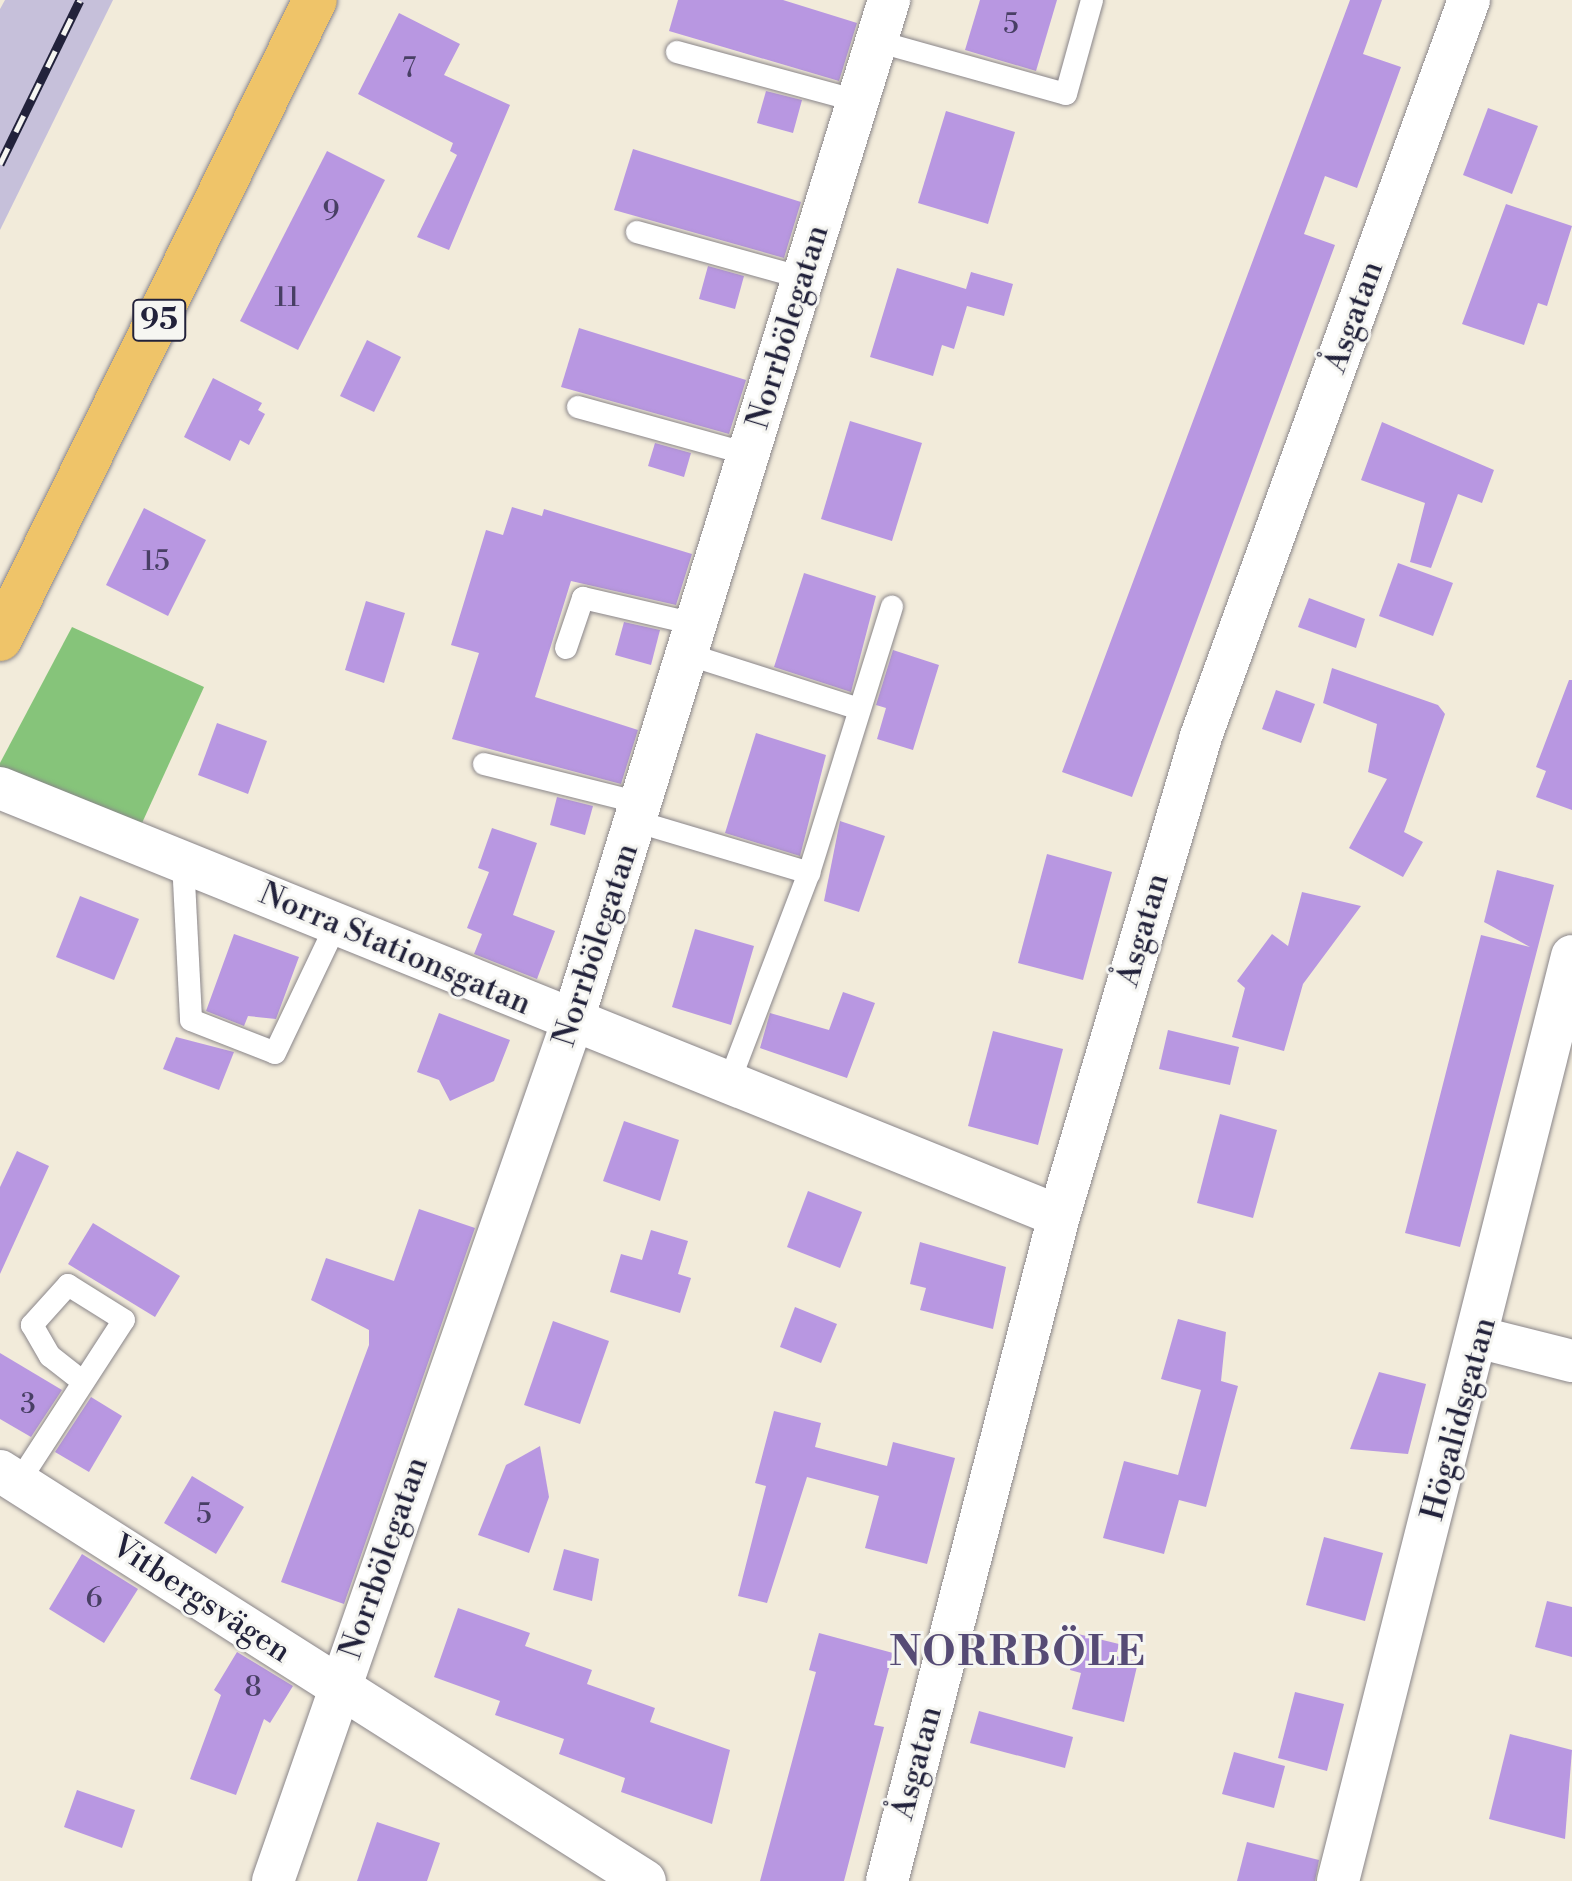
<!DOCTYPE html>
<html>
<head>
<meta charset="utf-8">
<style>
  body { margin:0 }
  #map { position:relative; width:1572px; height:1881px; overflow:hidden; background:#f2ebda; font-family:"Libre Bodoni",serif }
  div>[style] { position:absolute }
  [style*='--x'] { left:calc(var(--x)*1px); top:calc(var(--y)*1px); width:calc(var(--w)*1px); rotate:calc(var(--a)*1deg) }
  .industrial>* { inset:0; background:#c6c0da }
  .green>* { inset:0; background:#86c47a }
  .building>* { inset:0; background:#b897e1 }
  .roads { filter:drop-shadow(0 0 2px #8a868a) drop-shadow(0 0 2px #8a868a) }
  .lane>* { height:22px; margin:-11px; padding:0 11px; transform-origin:11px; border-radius:11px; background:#fff }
  .street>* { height:42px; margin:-21px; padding:0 21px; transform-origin:21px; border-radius:21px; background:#fff }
  .primary>* { height:44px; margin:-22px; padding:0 22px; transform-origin:22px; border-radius:22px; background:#efc469 }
  .rail>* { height:9px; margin-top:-4.5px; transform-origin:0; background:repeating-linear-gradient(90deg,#f6f6f2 0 18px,#22223b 0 36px); box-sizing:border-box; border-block:2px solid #22223b }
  span { translate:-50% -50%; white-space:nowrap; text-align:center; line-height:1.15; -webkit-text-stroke:6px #f6f6f2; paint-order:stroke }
  .number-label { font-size:28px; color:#483f64 }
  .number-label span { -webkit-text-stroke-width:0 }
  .shield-label span { padding:2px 6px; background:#f6f6f2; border:2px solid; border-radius:6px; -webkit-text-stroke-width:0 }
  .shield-label { font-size:30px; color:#22223b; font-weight:700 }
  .street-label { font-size:32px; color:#22223b }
  .district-label { font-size:40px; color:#564b75; font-weight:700; letter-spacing:2px }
</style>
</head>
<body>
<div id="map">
  <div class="industrial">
    <i style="clip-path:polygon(5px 0,113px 0,0 230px,0 9px)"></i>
  </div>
  <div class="green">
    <i style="clip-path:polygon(72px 627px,204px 687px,137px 834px,0 779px,0 763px)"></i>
  </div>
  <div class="building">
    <i style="clip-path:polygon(678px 0,783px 0,857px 23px,839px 81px,669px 31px)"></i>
    <i style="clip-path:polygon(980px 0,1057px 0,1036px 71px,965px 50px)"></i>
    <i style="clip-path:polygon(1350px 0,1382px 0,1363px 54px,1401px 67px,1357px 188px,1325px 176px,1304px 234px,1335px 245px,1132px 797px,1062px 772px)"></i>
    <i style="clip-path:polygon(399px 13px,460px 44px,444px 75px,510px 105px,449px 250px,417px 237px,457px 155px,450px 151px,453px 143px,358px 94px)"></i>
    <i style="clip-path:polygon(766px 91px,802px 100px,793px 133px,757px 123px)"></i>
    <i style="clip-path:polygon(1488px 108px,1538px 126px,1512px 194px,1463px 175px)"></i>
    <i style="clip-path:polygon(946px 111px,1015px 132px,988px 224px,918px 203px)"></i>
    <i style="clip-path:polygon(633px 149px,801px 202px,784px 258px,614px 210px)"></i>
    <i style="clip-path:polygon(327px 151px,385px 180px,298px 350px,240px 321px)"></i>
    <i style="clip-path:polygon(1506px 204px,1572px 226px,1547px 306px,1538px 303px,1524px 345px,1462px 324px)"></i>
    <i style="clip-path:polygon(708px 266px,744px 276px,735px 309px,699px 299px)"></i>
    <i style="clip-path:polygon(897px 268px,966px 289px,971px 272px,1013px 284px,1004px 316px,967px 306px,954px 349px,942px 345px,933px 376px,870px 357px)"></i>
    <i style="clip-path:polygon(579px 328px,746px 380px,729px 434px,561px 387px)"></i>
    <i style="clip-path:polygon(367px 340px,401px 357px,374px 412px,340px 396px)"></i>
    <i style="clip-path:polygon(213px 378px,262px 403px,258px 410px,265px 414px,249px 445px,240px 440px,230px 461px,184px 437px)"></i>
    <i style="clip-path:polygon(850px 421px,922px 443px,892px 541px,821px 519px)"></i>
    <i style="clip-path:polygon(1382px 422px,1494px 470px,1482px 503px,1458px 494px,1431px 568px,1410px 562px,1425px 503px,1361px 480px)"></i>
    <i style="clip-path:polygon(655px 443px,691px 453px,684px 477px,648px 466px)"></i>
    <i style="clip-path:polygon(512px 507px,542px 516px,544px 509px,692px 554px,676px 605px,571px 581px,535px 697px,638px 730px,621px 784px,452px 739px,479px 653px,451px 645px,486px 530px,503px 535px)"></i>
    <i style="clip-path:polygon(144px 508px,206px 540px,168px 616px,106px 585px)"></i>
    <i style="clip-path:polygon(1398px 563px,1453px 583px,1433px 636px,1379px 616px)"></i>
    <i style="clip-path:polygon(804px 573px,876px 596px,851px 692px,774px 667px)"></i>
    <i style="clip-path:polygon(1309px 598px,1365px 619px,1356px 648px,1298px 627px)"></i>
    <i style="clip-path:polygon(366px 601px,405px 613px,384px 683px,345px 670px)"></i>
    <i style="clip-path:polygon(624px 622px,660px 630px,651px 665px,615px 655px)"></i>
    <i style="clip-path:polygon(893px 650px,939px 665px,913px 750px,877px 739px,886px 708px,876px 705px)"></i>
    <i style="clip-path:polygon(1332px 668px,1438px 705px,1445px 714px,1404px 832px,1423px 842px,1403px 877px,1349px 848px,1387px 779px,1368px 772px,1377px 724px,1323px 703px)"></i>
    <i style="clip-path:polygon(1569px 680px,1572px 680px,1572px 810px,1536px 797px,1546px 771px,1536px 767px)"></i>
    <i style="clip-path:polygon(1276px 690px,1315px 704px,1301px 743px,1262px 729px)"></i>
    <i style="clip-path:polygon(217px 723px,267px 741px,248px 794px,198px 775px)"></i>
    <i style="clip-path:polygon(756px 733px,826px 755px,800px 856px,725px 833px)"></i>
    <i style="clip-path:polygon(557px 797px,593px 806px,585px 835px,550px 825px)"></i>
    <i style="clip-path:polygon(840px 821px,885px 836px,859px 912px,824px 901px)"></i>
    <i style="clip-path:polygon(492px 828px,537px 843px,513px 915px,555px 931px,537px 979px,474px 954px,482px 934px,467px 928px,489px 872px,478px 868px)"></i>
    <i style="clip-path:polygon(1047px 854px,1112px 872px,1083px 980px,1018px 963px)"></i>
    <i style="clip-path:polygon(1497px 870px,1554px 885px,1460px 1247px,1405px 1233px,1481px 935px,1530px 947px,1484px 922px)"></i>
    <i style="clip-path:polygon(1302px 892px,1361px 906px,1303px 984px,1284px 1051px,1232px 1037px,1245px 988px,1237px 981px,1272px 934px,1288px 946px)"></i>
    <i style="clip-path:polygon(80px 896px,139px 919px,114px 980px,56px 957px)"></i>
    <i style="clip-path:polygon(695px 929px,754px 946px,731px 1025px,672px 1007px)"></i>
    <i style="clip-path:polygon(234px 934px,299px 957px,276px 1019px,248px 1016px,244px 1026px,206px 1011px)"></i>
    <i style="clip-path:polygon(843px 992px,875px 1003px,847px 1078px,760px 1048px,770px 1013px,829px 1030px)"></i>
    <i style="clip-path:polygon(439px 1013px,510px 1040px,494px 1081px,450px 1101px,439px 1080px,417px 1072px)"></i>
    <i style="clip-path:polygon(1168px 1030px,1239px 1047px,1230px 1085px,1159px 1069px)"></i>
    <i style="clip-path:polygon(993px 1031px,1063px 1049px,1038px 1145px,968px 1126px)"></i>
    <i style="clip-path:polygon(176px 1037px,234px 1052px,219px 1090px,163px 1069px)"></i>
    <i style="clip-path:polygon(1220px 1114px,1277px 1130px,1253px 1218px,1197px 1203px)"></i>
    <i style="clip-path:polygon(624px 1121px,679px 1140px,660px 1201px,603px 1181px)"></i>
    <i style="clip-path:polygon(17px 1151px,49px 1166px,0 1274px,0 1187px)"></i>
    <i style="clip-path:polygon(808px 1191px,862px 1212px,840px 1268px,787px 1247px)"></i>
    <i style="clip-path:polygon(419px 1209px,475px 1228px,344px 1604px,281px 1582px,369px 1345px,369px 1330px,311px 1300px,326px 1258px,394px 1281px)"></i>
    <i style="clip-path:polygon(93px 1223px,180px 1276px,155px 1317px,68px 1264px)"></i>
    <i style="clip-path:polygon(651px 1230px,688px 1241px,678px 1274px,691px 1278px,680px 1313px,610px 1292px,621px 1254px,642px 1260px)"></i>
    <i style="clip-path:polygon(920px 1242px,1006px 1267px,993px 1329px,920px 1310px,926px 1288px,910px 1284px)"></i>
    <i style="clip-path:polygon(795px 1307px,837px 1324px,821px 1363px,780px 1347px)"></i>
    <i style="clip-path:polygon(1178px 1319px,1226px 1332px,1221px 1381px,1238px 1386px,1206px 1507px,1179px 1500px,1164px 1554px,1103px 1538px,1124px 1461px,1178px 1475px,1201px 1390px,1161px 1379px)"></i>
    <i style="clip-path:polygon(553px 1321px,609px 1341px,580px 1424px,524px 1405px)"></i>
    <i style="clip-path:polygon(0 1353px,62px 1390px,31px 1437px,0 1419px)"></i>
    <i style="clip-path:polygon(1379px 1372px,1426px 1384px,1408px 1454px,1350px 1449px)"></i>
    <i style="clip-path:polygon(91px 1397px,122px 1416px,89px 1472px,55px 1452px)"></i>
    <i style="clip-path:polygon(774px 1411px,821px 1423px,815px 1447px,887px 1466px,893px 1442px,955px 1458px,927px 1564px,865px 1548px,879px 1496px,807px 1477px,767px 1603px,738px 1596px,766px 1486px,755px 1483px)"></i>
    <i style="clip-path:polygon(540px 1446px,549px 1497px,529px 1553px,478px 1535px,506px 1465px)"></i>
    <i style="clip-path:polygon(192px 1476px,244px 1507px,216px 1554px,164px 1523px)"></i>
    <i style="clip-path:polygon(1324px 1537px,1383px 1553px,1365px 1621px,1306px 1605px)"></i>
    <i style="clip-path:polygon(564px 1549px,599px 1559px,592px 1601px,553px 1590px)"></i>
    <i style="clip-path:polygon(82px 1554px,138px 1589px,104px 1643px,49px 1609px)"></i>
    <i style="clip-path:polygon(1547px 1601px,1572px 1607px,1572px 1657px,1535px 1647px)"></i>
    <i style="clip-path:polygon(458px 1608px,530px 1633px,525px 1646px,592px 1670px,587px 1684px,655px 1708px,650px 1722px,730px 1750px,712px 1824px,621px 1792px,625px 1778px,559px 1754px,564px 1739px,495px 1715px,500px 1701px,434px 1677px)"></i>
    <i style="clip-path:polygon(819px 1633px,893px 1653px,874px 1725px,884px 1727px,844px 1881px,760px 1881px,816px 1672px,809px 1670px)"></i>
    <i style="clip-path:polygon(1078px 1634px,1119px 1644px,1116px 1656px,1138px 1662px,1124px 1722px,1072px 1709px,1081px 1673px,1070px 1670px)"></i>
    <i style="clip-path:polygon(237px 1652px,293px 1686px,270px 1723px,264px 1719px,236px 1795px,190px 1779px,221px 1695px,214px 1690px)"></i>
    <i style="clip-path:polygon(1295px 1692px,1344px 1704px,1327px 1771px,1278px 1758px)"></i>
    <i style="clip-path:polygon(979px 1711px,1073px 1737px,1065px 1768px,970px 1743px)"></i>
    <i style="clip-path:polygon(1510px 1734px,1572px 1750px,1565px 1839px,1489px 1819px)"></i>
    <i style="clip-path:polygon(1234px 1752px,1285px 1766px,1274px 1808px,1222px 1794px)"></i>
    <i style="clip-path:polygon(77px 1790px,135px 1810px,122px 1848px,64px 1827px)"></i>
    <i style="clip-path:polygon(377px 1822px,440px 1843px,427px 1881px,357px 1881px)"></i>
    <i style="clip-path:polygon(1247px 1842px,1319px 1860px,1315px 1881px,1237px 1881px)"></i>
  </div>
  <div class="roads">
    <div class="lane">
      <i style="--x:876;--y:41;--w:197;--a:15.6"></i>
      <i style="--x:1066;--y:94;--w:98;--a:-74.5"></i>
      <i style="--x:677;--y:52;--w:187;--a:15.2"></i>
      <i style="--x:637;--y:232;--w:172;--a:15.5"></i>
      <i style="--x:578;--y:407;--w:176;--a:15.5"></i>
      <i style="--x:566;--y:648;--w:53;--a:-71.2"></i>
      <i style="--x:583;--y:598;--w:115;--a:13.1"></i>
      <i style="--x:687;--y:654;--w:181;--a:17.7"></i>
      <i style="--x:484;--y:764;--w:161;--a:14"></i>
      <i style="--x:635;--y:821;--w:182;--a:16.6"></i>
      <i style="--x:809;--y:873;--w:279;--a:-72.7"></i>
      <i style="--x:183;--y:861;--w:159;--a:87.1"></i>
      <i style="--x:191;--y:1020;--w:90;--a:21.4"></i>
      <i style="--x:275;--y:1053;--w:142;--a:-64.5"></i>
      <i style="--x:728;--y:1085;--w:227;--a:-69.1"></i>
      <i style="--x:18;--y:1483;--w:194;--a:-57"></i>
      <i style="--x:124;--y:1320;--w:66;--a:-148"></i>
      <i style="--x:68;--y:1285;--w:54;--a:132"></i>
      <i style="--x:32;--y:1325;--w:36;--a:60"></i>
      <i style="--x:50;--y:1356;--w:42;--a:38.2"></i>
    </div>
    <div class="street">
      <i style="--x:0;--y:788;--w:1142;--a:22.01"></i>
      <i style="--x:1481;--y:1338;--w:94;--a:14.2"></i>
      <i style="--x:0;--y:1471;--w:764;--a:32.44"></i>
      <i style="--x:273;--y:1881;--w:909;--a:-70.79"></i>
      <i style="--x:572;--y:1023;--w:1071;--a:-72.78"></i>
      <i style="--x:887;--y:1881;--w:687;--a:-75.5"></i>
      <i style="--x:1059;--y:1216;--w:497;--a:-73.5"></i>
      <i style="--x:1200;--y:739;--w:786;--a:-70"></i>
      <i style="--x:1338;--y:1881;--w:954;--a:-75.8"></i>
    </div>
    <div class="primary">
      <i style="--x:0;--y:639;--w:712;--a:-63.76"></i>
    </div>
  </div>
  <div class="rail">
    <i style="--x:0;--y:164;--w:182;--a:-64"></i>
  </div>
  <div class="number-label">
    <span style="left:1011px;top:25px">5</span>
    <span style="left:409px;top:69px">7</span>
    <span style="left:331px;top:212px">9</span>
    <span style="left:287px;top:298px">11</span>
    <span style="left:156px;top:562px">15</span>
    <span style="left:28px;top:1405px">3</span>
    <span style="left:204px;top:1515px">5</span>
    <span style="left:94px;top:1599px">6</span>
    <span style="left:253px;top:1688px">8</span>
  </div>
  <div class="shield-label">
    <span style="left:159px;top:320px">95</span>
  </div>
  <div class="street-label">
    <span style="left:1354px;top:317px;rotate:-70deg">Åsgatan</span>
    <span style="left:788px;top:327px;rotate:-73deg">Norrbölegatan</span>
    <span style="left:1143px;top:930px;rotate:-74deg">Åsgatan</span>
    <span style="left:596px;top:945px;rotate:-72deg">Norrbölegatan</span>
    <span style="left:395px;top:949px;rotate:23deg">Norra Stationsgatan</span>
    <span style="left:1459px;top:1419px;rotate:-75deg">Högalidsgatan</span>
    <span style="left:384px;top:1558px;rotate:-71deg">Norrbölegatan</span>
    <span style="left:201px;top:1599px;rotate:33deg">Vitbergsvägen</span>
    <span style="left:917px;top:1763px;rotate:-75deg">Åsgatan</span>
  </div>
  <div class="district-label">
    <span style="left:1018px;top:1653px">NORRBÖLE</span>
  </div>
</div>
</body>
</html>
